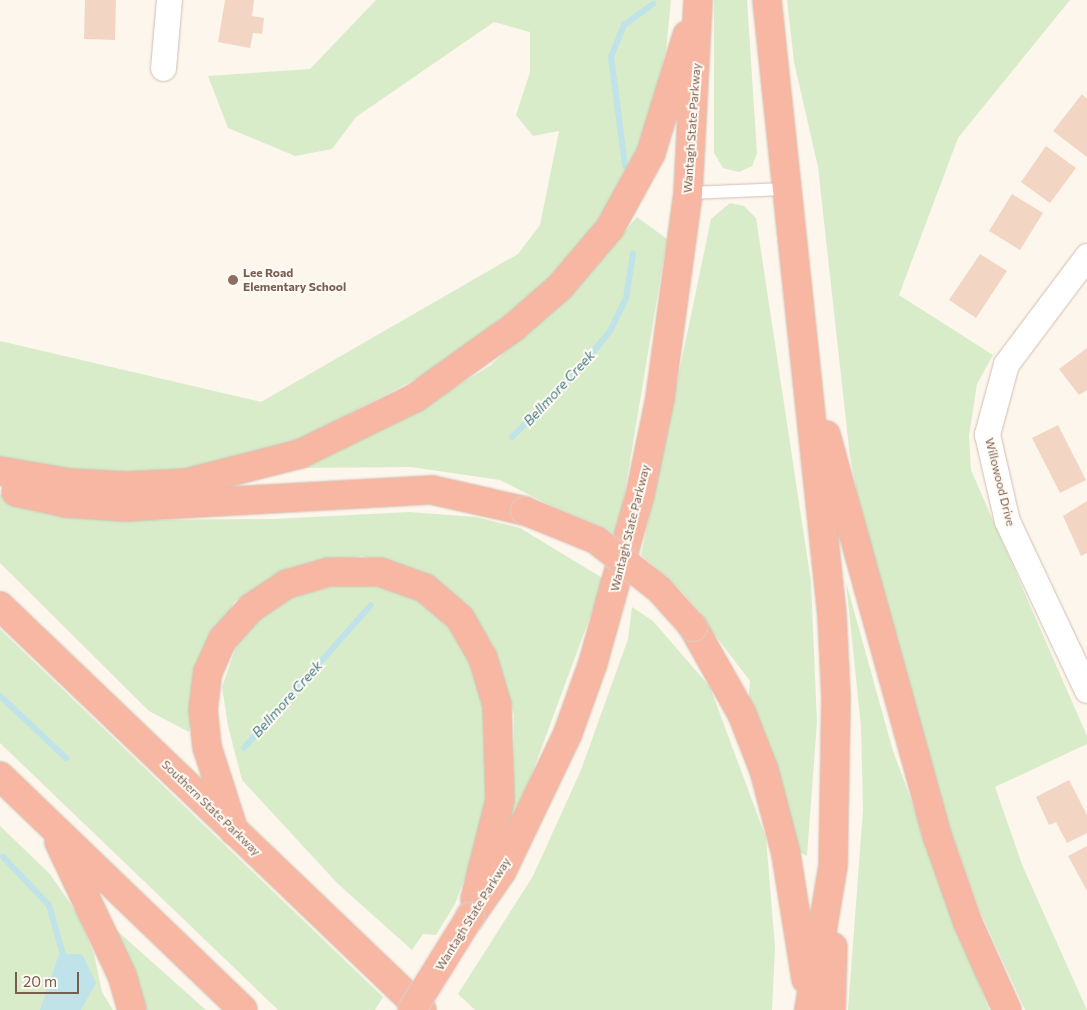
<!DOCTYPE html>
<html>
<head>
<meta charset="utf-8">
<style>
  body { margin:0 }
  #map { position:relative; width:1087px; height:1010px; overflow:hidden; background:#fdf6ec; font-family:Commissioner,sans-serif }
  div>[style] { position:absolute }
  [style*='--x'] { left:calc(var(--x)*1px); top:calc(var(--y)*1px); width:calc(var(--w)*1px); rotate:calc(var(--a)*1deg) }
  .green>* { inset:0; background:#d8ecc9 }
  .water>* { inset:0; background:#bfe3e8 }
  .stream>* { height:6px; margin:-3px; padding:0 3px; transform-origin:3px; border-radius:3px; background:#bfe3e8 }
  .building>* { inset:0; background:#f3d5c3 }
  .roads { filter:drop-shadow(0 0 1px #d1beb0) drop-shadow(0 0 1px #d1beb0) }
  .service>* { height:12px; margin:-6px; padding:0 6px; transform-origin:6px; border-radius:6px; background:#fff }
  .minor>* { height:25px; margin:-12.5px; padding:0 12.5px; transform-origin:12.5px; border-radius:12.5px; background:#fff }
  .motorway>* { height:28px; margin:-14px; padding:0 14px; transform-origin:14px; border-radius:14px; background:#f7b7a3 }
  .bridges { filter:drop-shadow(0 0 1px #dad1cd) drop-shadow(0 0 1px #dad1cd) }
  .motorway-bridge>* { height:28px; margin:-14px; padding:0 14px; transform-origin:14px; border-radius:14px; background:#f7b7a3 }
  .dots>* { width:14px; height:14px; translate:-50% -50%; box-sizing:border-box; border:2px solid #fffaf3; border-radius:50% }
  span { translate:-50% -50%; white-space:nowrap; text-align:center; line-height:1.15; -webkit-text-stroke:4px #fffaf3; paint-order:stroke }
  .street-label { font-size:12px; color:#7a5c4d }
  .education-label { font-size:12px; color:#785e54; font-weight:700 }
  .left { translate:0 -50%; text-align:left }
  .water-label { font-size:14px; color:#437c86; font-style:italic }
  .scale { position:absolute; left:15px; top:972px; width:64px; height:22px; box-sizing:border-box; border:2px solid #7a5c4d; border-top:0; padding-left:6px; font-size:15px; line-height:18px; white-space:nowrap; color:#7a5c4d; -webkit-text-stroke:4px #fffaf3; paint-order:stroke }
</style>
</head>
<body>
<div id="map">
  <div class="green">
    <i style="clip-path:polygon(376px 0,671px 0,666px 51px,635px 166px,597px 233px,547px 283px,435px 369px,289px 445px,206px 468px,80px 475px,0 459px,0 341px,261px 402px,518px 254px,540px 225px,559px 131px,533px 136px,516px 115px,530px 72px,530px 32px,494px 22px,356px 117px,332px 149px,295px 156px,228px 128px,208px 76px,310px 69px)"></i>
    <i style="clip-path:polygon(714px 0,747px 0,757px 154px,752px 166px,739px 172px,723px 168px,714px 153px)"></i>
    <i style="clip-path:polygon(787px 0,1070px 0,958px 138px,899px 295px,993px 355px,977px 384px,969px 436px,971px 470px,1087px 736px,1087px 744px,995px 787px,1023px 867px,1087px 1010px,1025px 1010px,980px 911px,922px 751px,874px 577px,850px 457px,818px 167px,794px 62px)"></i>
    <i style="clip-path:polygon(730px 203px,744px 206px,756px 218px,811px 582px,817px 722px,807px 856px,795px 850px,748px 705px,750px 681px,683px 593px,641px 555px,711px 219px)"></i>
    <i style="clip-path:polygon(637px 217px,667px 239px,617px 539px,500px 480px,411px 467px,298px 468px,405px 418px,491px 365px,596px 266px)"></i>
    <i style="clip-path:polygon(0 494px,45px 509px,134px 520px,273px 519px,409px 512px,476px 517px,520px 528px,604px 579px,530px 779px,490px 864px,513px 774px,514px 715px,493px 645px,463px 605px,424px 574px,362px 556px,289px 568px,234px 602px,205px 665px,189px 732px,149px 711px,0 563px)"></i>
    <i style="clip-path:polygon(354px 581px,414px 596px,465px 642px,493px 738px,483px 830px,455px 904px,436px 935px,423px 934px,412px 950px,338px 884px,242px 780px,228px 726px,222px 687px,237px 644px,277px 601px)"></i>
    <i style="clip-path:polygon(846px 582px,893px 751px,989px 1010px,848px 1010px,863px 810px,861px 727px)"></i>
    <i style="clip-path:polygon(632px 607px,653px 621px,710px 687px,766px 838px,775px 947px,772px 1010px,475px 1010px,458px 994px,533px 876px,581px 770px,628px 639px)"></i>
    <i style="clip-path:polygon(0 629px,383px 997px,375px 1010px,278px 1010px,0 743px)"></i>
    <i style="clip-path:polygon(0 826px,50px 874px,78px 915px,94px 954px,102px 992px,113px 1010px,0 1010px)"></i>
    <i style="clip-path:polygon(114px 928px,206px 1010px,147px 1010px)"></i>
  </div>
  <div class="water">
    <i style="clip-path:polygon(59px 954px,82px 954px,96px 983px,81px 1010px,40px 1010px)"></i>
  </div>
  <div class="stream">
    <i style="--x:625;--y:166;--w:110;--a:-97.3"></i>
    <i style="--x:611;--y:57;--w:35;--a:-68"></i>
    <i style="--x:624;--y:25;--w:36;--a:-36"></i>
    <i style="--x:512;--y:437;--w:91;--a:-45"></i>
    <i style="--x:576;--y:373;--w:54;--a:-51"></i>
    <i style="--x:610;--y:331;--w:37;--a:-64"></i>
    <i style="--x:626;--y:298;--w:45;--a:-81"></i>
    <i style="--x:0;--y:696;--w:91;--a:43.2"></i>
    <i style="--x:244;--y:748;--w:191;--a:-48.4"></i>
    <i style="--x:3;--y:857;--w:66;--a:46.2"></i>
    <i style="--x:49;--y:905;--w:59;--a:74.3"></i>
  </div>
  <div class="building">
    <i style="clip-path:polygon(85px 0,116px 0,115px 40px,84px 39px)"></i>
    <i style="clip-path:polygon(225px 0,254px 0,252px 16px,264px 18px,262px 34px,253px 33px,250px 48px,218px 42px)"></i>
    <i style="clip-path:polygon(1082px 94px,1087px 99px,1087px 157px,1053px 131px)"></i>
    <i style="clip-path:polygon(1046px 146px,1076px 168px,1050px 203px,1021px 182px)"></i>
    <i style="clip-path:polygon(1012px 194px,1043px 213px,1020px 250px,989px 231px)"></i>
    <i style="clip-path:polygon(980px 254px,1007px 271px,976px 318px,949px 300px)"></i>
    <i style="clip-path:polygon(1087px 348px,1087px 390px,1079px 395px,1059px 369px)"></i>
    <i style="clip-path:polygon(1058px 425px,1086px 480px,1060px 493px,1032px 438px)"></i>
    <i style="clip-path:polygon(1087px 501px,1087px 553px,1081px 556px,1063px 516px)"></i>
    <i style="clip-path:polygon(1069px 780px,1087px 815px,1087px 833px,1067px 843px,1056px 822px,1049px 825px,1036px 797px)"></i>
    <i style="clip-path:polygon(1087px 846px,1087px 891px,1068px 856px)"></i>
  </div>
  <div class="roads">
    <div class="service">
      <i style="--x:688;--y:193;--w:97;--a:-2.4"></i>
    </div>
    <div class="minor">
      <i style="--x:163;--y:68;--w:68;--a:-85"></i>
      <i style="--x:1087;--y:256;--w:135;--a:126.9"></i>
      <i style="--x:1006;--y:364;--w:73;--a:105.2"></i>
      <i style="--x:987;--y:434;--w:89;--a:77.1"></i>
      <i style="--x:1007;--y:521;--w:187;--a:64.7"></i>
    </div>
    <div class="motorway">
      <i style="--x:767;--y:0;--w:618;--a:83.97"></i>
      <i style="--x:832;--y:615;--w:83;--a:87.2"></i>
      <i style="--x:836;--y:698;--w:168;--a:91"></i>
      <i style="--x:833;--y:866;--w:146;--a:99.5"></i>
      <i style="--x:826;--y:435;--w:418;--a:74.5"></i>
      <i style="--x:938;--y:838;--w:90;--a:70.6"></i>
      <i style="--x:968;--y:923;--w:95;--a:65.9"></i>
      <i style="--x:0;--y:471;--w:71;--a:9.7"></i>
      <i style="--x:70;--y:483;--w:57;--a:3"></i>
      <i style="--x:127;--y:486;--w:59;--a:-2.9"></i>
      <i style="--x:186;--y:483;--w:118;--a:-14.3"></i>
      <i style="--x:300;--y:454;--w:128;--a:-26"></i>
      <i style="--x:415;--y:398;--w:122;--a:-35.6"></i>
      <i style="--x:514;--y:327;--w:61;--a:-41"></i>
      <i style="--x:560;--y:287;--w:77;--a:-49.7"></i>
      <i style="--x:610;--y:228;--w:85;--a:-61.3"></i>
      <i style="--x:651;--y:153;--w:123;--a:-73"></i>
      <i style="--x:16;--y:492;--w:51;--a:12.4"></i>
      <i style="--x:66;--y:503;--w:59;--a:3.9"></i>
      <i style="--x:125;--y:507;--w:307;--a:-3.2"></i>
      <i style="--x:432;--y:490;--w:95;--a:12.7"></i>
      <i style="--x:0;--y:606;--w:584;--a:43.75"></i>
      <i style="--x:693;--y:627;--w:100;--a:60.6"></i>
      <i style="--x:742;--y:714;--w:60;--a:68.6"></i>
      <i style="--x:764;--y:770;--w:87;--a:75.3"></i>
      <i style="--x:786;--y:854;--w:127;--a:80.9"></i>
      <i style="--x:0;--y:776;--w:337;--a:43.9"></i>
      <i style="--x:234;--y:831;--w:88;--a:-107.8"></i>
      <i style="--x:207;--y:747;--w:37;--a:-96"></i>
      <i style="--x:203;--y:710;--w:38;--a:-83"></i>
      <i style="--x:208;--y:672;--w:36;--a:-66"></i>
      <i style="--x:223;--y:639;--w:42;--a:-47.9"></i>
      <i style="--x:251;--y:608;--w:43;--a:-33.7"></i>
      <i style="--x:287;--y:584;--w:44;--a:-15.9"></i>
      <i style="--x:329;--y:572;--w:51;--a:0"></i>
      <i style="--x:380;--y:572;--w:48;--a:19.6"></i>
      <i style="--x:425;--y:588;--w:46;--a:40.6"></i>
      <i style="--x:460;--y:618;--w:46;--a:60.1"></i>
      <i style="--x:483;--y:658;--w:49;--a:73.4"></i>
      <i style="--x:497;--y:705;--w:95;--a:88.2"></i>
      <i style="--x:500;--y:800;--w:102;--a:104.2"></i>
      <i style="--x:59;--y:842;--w:147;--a:64.7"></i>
      <i style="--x:122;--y:975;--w:36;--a:74"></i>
      <i style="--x:470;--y:917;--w:56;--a:-55.2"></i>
      <i style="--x:502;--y:871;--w:153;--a:-64.4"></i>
      <i style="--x:568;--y:733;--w:74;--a:-70.3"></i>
      <i style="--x:593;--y:663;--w:174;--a:-74.4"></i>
      <i style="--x:640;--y:495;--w:99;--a:-78.3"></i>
      <i style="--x:660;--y:398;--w:207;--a:-82.2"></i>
      <i style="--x:688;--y:193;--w:193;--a:-87"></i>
      <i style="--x:831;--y:1010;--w:63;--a:-88.2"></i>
    </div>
  </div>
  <div class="bridges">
    <div class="motorway-bridge">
      <i style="--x:525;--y:511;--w:77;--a:22.2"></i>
      <i style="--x:596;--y:540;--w:80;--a:37.9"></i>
      <i style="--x:659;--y:589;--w:51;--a:48.2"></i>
      <i style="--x:412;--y:1010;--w:110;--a:-58.1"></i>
    </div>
  </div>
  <div class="dots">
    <i style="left:233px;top:280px;background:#8d6e63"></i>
  </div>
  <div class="street-label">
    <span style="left:692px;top:128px;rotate:-86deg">Wantagh State Parkway</span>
    <span style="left:1000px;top:482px;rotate:76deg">Willowood Drive</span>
    <span style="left:630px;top:528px;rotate:-76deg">Wantagh State Parkway</span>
    <span style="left:211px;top:808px;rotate:44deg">Southern State Parkway</span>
    <span style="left:473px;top:914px;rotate:-58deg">Wantagh State Parkway</span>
  </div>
  <div class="education-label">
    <span class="left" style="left:243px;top:280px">Lee Road<br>Elementary School</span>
  </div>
  <div class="water-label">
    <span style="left:559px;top:388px;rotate:-47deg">Bellmore Creek</span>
    <span style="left:287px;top:699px;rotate:-48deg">Bellmore Creek</span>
  </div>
  <div class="scale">20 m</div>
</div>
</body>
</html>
